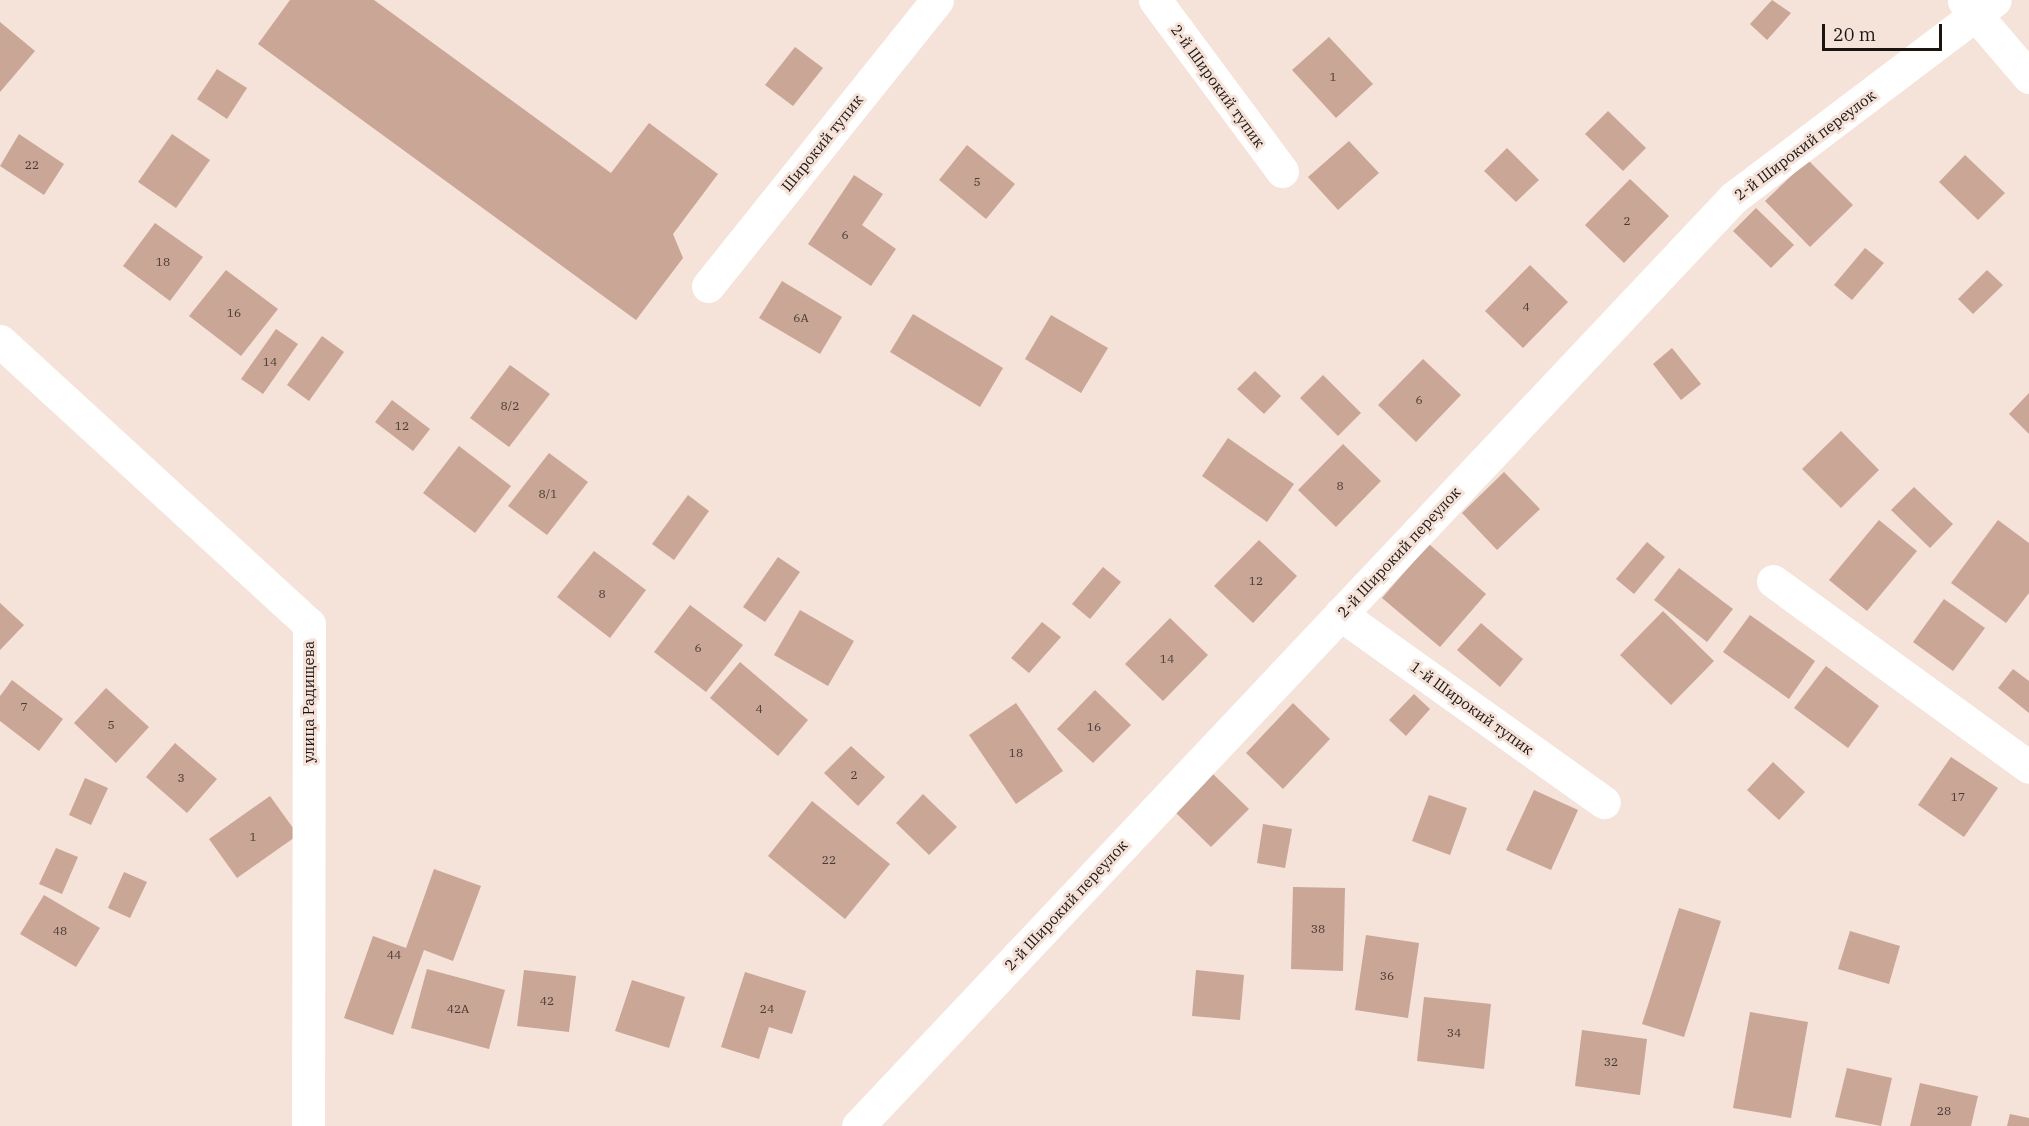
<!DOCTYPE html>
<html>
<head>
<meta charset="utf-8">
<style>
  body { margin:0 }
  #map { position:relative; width:2029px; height:1126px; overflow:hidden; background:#f5e2d9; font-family:"IBM Plex Serif",serif }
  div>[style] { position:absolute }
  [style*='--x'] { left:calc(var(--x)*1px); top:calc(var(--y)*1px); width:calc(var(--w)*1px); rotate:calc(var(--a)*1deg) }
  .building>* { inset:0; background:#caa696 }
  .minor>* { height:33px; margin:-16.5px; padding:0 16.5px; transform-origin:16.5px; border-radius:16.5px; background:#fff }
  span { translate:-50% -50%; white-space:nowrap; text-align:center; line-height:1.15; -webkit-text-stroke:6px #f5e2d9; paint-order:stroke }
  .number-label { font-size:12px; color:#473933 }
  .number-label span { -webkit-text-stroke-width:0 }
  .street-label { font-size:15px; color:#1b1512 }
  .scale { position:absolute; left:1822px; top:24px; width:120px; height:27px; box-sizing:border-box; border:3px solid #1b1512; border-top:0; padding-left:8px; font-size:18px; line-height:21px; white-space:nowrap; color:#1b1512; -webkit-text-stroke:4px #f5e2d9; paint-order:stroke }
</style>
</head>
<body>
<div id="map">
  <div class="building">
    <i style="clip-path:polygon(290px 0,374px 0,611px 173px,649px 123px,718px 174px,673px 234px,683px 258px,636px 320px,258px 44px)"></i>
    <i style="clip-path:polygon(1772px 0,1791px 13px,1767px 40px,1750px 24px)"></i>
    <i style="clip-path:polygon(0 22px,35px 51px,0 92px)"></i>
    <i style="clip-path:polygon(1329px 37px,1373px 84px,1336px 118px,1292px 70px)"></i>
    <i style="clip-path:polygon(795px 47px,823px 68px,793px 106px,765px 85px)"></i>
    <i style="clip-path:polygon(217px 69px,247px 88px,227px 119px,197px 99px)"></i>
    <i style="clip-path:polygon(1608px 111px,1646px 148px,1623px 171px,1585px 134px)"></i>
    <i style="clip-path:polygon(19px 134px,64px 164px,44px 195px,0 166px)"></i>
    <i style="clip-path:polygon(172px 134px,210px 160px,176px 208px,138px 182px)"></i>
    <i style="clip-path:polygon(1349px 141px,1379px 173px,1338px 210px,1308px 177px)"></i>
    <i style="clip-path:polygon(967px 145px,1015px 184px,986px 219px,939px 180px)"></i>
    <i style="clip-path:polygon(1507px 148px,1539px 180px,1516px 202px,1484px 171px)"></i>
    <i style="clip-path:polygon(1965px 155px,2005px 193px,1978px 220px,1939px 182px)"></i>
    <i style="clip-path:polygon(1808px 160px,1853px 205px,1810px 247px,1765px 201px)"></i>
    <i style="clip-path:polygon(854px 175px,883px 194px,862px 225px,896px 249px,871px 286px,808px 244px)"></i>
    <i style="clip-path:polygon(1630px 179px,1669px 216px,1624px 263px,1585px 225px)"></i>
    <i style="clip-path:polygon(1756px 208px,1794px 245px,1771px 268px,1733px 231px)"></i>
    <i style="clip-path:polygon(155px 223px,203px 257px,170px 301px,123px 266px)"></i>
    <i style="clip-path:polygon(1865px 248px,1884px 263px,1852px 300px,1834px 285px)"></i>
    <i style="clip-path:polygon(1530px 265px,1568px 302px,1523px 348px,1485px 311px)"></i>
    <i style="clip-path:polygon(226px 270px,278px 309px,241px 356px,189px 316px)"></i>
    <i style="clip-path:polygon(1987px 270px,2003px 285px,1973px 314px,1958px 299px)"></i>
    <i style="clip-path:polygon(782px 281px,842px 317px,820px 354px,759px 318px)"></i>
    <i style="clip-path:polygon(913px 314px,1003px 368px,980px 407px,890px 352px)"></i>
    <i style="clip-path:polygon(1051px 315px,1108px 348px,1081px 393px,1025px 359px)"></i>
    <i style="clip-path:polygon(276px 329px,298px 344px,263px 394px,241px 379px)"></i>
    <i style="clip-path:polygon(322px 336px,344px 352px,309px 401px,287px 385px)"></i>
    <i style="clip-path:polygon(1672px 348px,1701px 384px,1681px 400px,1653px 364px)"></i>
    <i style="clip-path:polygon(1423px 359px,1461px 395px,1416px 442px,1378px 405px)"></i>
    <i style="clip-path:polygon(510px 365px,550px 394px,509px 447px,470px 418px)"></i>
    <i style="clip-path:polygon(1255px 371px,1281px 396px,1264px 414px,1237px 389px)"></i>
    <i style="clip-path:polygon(1323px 375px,1361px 413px,1338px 436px,1300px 398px)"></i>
    <i style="clip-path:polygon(2029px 393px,2029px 434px,2009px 414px)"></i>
    <i style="clip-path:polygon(392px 400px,430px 429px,413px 451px,375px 422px)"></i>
    <i style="clip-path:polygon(1841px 431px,1879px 470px,1841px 508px,1802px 469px)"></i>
    <i style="clip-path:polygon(1228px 438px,1294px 484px,1267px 522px,1202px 476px)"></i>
    <i style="clip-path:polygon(1343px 444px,1381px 481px,1336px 527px,1298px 490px)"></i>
    <i style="clip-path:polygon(459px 446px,511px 486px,475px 533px,423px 493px)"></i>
    <i style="clip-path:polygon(549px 453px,588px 482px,547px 535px,508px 506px)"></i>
    <i style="clip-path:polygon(1504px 472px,1540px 509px,1497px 550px,1462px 513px)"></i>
    <i style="clip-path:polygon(1914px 487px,1953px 524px,1930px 548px,1891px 510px)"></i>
    <i style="clip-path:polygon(688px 495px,709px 511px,674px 560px,652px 544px)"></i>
    <i style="clip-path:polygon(1879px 520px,1917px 551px,1867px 611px,1829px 580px)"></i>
    <i style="clip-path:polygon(1998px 520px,2029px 543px,2029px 593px,2006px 623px,1951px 583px)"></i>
    <i style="clip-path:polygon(1259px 540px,1297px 576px,1253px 623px,1214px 586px)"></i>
    <i style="clip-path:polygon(1647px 542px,1665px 557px,1634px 594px,1616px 579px)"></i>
    <i style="clip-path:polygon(1429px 544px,1486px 594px,1440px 647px,1382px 598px)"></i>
    <i style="clip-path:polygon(594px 551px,646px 590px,610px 638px,557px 597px)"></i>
    <i style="clip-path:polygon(778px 557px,800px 572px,765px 622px,743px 607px)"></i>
    <i style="clip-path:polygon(1103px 567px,1121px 582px,1090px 619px,1072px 604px)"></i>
    <i style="clip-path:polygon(1679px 568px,1733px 609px,1707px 642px,1654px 600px)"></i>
    <i style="clip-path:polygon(1944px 599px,1985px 628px,1953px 671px,1913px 642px)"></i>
    <i style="clip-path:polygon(0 603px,24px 625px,0 650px)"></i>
    <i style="clip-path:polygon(690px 605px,743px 645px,706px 692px,654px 652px)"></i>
    <i style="clip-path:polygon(800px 610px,854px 641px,828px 686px,774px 655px)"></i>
    <i style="clip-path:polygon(1663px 611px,1714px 661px,1671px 705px,1620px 655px)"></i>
    <i style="clip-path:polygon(1750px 615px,1815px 661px,1789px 699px,1723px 652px)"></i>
    <i style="clip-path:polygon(1170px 618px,1208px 655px,1163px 701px,1125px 664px)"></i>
    <i style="clip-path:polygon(1042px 622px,1061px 637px,1029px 673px,1011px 658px)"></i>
    <i style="clip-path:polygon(1481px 623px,1523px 659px,1500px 687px,1457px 650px)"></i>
    <i style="clip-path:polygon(740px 662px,808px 720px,778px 756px,710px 698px)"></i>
    <i style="clip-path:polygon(1826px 666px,1879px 706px,1848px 748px,1794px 708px)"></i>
    <i style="clip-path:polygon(2013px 669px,2029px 681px,2029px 713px,1998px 688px)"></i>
    <i style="clip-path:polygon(12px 680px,63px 719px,39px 751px,0 721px,0 696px)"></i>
    <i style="clip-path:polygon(106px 688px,149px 727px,116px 763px,74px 723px)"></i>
    <i style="clip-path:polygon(1095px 690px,1131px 725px,1093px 763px,1057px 729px)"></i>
    <i style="clip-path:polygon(1414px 694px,1430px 709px,1406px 736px,1389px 720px)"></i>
    <i style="clip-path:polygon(1016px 703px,1063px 771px,1016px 804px,969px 735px)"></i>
    <i style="clip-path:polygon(1293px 703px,1330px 739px,1283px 789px,1246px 753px)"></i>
    <i style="clip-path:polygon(175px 743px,217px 779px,187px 813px,146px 777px)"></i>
    <i style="clip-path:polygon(851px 746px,885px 777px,858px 806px,824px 773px)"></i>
    <i style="clip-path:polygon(1951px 757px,1998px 788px,1964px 837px,1918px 805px)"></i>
    <i style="clip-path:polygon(1773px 762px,1805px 792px,1779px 820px,1747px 790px)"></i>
    <i style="clip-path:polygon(1213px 774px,1249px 809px,1211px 847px,1176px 813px)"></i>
    <i style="clip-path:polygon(85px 778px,108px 788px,91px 825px,69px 815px)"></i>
    <i style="clip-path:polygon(1534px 790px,1578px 810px,1551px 870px,1506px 850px)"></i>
    <i style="clip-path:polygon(923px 794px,957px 827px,929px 855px,896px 823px)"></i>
    <i style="clip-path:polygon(1429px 795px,1467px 808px,1450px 855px,1412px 841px)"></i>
    <i style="clip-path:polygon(270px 796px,298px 835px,237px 878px,209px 839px)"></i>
    <i style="clip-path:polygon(812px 801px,890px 864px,845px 919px,768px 856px)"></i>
    <i style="clip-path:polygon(1263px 824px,1292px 829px,1285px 868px,1257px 863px)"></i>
    <i style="clip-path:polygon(56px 848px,78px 857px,62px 894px,39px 884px)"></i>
    <i style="clip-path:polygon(434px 869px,481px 886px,453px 961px,424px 950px,393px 1035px,344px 1018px,373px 936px,406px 948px)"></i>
    <i style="clip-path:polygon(124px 872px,147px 882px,130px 918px,108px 908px)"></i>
    <i style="clip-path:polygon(1293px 887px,1345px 888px,1343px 971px,1291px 969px)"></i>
    <i style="clip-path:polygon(44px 895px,100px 928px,76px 967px,20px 934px)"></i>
    <i style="clip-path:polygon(1679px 908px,1721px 921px,1684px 1037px,1642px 1024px)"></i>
    <i style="clip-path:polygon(1850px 931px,1900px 946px,1889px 984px,1838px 969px)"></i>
    <i style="clip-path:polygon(1366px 935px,1419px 943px,1408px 1018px,1355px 1010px)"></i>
    <i style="clip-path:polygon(427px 969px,505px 990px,489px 1049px,411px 1028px)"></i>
    <i style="clip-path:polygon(524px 970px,576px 976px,569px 1032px,517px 1026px)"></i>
    <i style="clip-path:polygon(1196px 970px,1244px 975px,1240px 1020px,1192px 1016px)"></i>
    <i style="clip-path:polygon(745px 972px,806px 991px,792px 1034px,769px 1027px,759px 1059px,721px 1047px)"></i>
    <i style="clip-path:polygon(632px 980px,685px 997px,669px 1048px,615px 1031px)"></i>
    <i style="clip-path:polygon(1424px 997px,1491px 1004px,1484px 1069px,1417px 1061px)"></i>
    <i style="clip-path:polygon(1750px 1012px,1808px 1022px,1791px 1118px,1733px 1108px)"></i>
    <i style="clip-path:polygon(1582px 1030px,1647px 1039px,1640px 1095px,1575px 1086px)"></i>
    <i style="clip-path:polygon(1847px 1068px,1892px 1078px,1881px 1126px,1835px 1117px)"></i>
    <i style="clip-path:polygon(1920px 1083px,1978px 1096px,1971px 1126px,1910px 1126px)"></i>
    <i style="clip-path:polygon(2010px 1114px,2029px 1118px,2029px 1126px,2007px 1126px)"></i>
  </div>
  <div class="minor">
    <i style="--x:1155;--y:0;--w:213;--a:53.4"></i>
    <i style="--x:1964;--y:1;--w:100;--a:49.5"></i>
    <i style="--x:708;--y:286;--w:366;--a:-51.3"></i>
    <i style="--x:0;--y:341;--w:419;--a:42.5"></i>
    <i style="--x:309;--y:624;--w:502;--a:90.11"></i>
    <i style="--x:1773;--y:581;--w:316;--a:36"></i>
    <i style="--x:1340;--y:614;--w:324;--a:35.5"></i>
    <i style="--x:858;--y:1126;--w:1275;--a:-46.68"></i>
    <i style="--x:1733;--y:198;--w:328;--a:-37.1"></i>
  </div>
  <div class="number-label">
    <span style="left:1333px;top:77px">1</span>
    <span style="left:32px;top:165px">22</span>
    <span style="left:977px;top:182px">5</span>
    <span style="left:1627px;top:221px">2</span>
    <span style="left:845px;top:235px">6</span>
    <span style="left:163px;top:262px">18</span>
    <span style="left:1526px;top:307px">4</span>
    <span style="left:234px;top:313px">16</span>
    <span style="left:801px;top:318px">6А</span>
    <span style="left:270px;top:362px">14</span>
    <span style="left:1419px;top:400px">6</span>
    <span style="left:510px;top:406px">8/2</span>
    <span style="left:402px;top:426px">12</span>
    <span style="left:1340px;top:486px">8</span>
    <span style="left:548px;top:494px">8/1</span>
    <span style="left:1256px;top:581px">12</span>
    <span style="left:602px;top:594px">8</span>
    <span style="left:698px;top:648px">6</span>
    <span style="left:1167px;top:659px">14</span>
    <span style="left:24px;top:707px">7</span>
    <span style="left:759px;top:709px">4</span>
    <span style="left:111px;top:725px">5</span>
    <span style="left:1094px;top:727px">16</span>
    <span style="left:1016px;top:753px">18</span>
    <span style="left:854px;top:775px">2</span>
    <span style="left:181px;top:778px">3</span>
    <span style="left:1958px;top:797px">17</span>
    <span style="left:253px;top:837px">1</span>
    <span style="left:829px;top:860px">22</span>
    <span style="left:1318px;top:929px">38</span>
    <span style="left:60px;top:931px">48</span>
    <span style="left:394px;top:955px">44</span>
    <span style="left:1387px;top:976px">36</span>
    <span style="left:547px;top:1001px">42</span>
    <span style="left:458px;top:1009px">42А</span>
    <span style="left:767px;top:1009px">24</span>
    <span style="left:1454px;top:1033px">34</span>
    <span style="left:1611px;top:1062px">32</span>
    <span style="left:1944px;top:1111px">28</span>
  </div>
  <div class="street-label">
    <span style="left:1218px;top:86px;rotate:54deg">2-й Широкий тупик</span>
    <span style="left:822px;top:143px;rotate:-51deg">Широкий тупик</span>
    <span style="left:1805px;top:145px;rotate:-37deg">2-й Широкий переулок</span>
    <span style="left:1399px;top:552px;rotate:-47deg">2-й Широкий переулок</span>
    <span style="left:309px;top:702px;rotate:-90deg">улица Радищева</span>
    <span style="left:1472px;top:708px;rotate:36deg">1-й Широкий тупик</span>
    <span style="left:1066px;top:905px;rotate:-47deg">2-й Широкий переулок</span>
  </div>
  <div class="scale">20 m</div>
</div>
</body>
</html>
